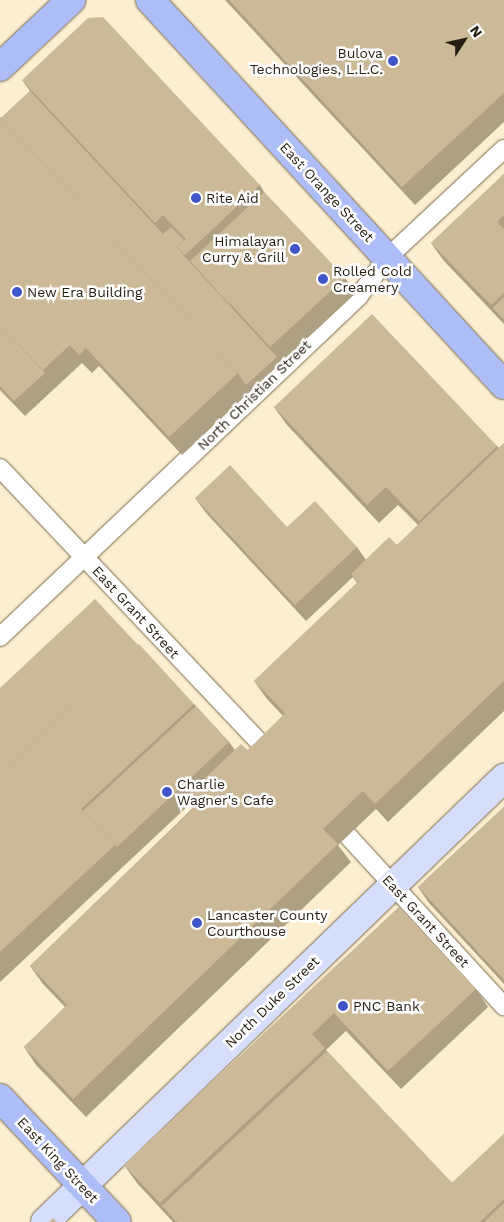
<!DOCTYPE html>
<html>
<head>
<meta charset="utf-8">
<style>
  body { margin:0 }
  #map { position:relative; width:504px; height:1222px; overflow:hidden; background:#fdeed2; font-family:"Work Sans",sans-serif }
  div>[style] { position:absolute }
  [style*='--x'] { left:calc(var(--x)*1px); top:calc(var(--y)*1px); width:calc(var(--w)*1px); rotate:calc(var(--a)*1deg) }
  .roads { filter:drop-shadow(0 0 1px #79694a) drop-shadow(0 0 1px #79694a) }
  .service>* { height:18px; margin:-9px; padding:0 9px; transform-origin:9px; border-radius:9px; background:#fff }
  .secondary>* { height:28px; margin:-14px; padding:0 14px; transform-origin:14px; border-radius:14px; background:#d6defb }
  .primary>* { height:28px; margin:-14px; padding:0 14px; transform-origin:14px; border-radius:14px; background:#adbdf7 }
  .wall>* { inset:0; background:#af9f83 }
  .building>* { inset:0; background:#cbb998 }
  .dots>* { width:14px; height:14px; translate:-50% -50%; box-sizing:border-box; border:2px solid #fff; border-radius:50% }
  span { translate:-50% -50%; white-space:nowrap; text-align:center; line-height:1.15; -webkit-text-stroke:5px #fff; paint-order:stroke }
  .poi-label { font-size:14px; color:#251e11 }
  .right { translate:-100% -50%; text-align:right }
  .left { translate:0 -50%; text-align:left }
  .street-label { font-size:14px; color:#251e11 }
  .north { position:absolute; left:439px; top:15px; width:50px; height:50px; -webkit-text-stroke:4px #fff; paint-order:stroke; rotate:55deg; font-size:14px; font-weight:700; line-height:20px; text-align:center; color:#251e11 }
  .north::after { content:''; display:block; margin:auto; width:18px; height:22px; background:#251e11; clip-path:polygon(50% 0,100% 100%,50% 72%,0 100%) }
</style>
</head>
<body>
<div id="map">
  <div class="roads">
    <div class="service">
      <i style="--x:0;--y:468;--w:396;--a:46.6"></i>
      <i style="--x:0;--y:637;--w:495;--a:-43.5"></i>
      <i style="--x:359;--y:296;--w:47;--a:-53.6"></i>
      <i style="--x:387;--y:258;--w:160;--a:-43"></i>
      <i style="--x:348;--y:836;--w:231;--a:47.5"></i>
    </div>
    <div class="secondary">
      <i style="--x:45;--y:1222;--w:639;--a:-44.05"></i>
    </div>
    <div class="primary">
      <i style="--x:150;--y:0;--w:523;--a:47.4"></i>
      <i style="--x:0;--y:67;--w:98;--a:-43.3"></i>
      <i style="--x:0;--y:1098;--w:170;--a:46.7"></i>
    </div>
  </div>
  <div class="wall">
    <i style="clip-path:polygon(225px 0,504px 0,504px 122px,415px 205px)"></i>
    <i style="clip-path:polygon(22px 80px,260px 185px,264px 192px,345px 278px,356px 293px,182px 455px,99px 366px,92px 373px,82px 363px,25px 416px,0 390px,0 117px,1px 118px,30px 91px)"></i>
    <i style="clip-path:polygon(504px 174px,504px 324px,444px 261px,431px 243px)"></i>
    <i style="clip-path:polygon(274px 407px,497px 446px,499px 448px,504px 443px,504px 711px,388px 822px,376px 809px,338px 845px,351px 862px,86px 1117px,36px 1065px,24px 1047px,65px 1007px,43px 984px,30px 966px,194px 807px,191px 803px,0 982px,0 688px,194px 704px,229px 742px,235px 750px,248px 750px,283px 716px,267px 699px,254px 681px,357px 583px,353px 577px,306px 621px,206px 513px,195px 498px,287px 527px,357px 547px,366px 560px,397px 545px,418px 525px,398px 505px,379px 523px,287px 425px)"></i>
    <i style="clip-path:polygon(504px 807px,504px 984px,429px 903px,418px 887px)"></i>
    <i style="clip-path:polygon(399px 907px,476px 989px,488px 1007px,401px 1089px,346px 1031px,326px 1050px,452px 1183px,504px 1134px,504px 1222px,173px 1222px,137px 1183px,124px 1165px)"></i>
  </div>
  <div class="building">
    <i style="clip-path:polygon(229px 0,504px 0,504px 93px,402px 187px)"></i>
    <i style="clip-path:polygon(103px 17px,260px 185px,185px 255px,177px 247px,186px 239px,163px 215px,155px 223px,22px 80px,88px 18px)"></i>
    <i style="clip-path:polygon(30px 91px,163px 234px,171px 227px,184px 240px,177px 247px,186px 258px,277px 357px,246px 385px,238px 373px,1px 118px)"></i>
    <i style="clip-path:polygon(0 117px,238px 373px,169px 437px,86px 348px,79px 355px,70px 345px,43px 370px,0 324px)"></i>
    <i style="clip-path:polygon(504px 174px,504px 215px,497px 222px,504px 229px,504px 293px,491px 305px,431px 243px)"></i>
    <i style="clip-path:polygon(264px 192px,303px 233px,229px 302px,231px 306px,190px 261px)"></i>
    <i style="clip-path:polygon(303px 233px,345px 278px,270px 347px,229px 302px)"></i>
    <i style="clip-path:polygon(504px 297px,504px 320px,493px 308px)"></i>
    <i style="clip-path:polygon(372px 314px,497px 446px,419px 521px,386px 487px,367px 505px,274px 407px)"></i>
    <i style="clip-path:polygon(0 324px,45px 373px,14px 401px,0 386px)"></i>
    <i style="clip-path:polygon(504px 443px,504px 681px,375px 804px,363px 791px,323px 829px,338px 844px,73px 1099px,24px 1047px,67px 1005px,30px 966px,196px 806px,186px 796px,241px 744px,248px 750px,285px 713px,254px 681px,358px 582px,351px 574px,389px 537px,397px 545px)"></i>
    <i style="clip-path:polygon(230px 465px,287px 527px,315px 501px,357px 547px,295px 605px,195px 498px)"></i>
    <i style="clip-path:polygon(95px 599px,138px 645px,4px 770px,0 765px,0 688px)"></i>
    <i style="clip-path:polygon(139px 644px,194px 704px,81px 809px,115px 845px,0 952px,0 765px,4px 770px)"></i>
    <i style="clip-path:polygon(196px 706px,229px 742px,117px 847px,83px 811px)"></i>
    <i style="clip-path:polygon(504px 807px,504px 980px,418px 887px)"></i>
    <i style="clip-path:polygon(399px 907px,476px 989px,388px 1071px,334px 1013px,312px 1034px,325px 1048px,160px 1203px,124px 1165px)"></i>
    <i style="clip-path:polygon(327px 1051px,390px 1118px,279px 1222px,177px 1222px,162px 1206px)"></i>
    <i style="clip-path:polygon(390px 1117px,452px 1183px,504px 1134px,504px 1199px,480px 1222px,279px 1222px)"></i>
    <i style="clip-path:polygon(504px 1203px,504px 1222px,484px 1222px)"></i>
    <i style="clip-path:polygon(53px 1218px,57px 1222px,49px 1222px)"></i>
  </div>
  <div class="dots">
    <i style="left:393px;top:61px;background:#3f55c8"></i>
    <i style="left:196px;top:198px;background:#3f55c8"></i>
    <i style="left:295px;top:249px;background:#3f55c8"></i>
    <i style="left:323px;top:279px;background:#3f55c8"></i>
    <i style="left:17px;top:292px;background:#3f55c8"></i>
    <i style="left:167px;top:792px;background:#3f55c8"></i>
    <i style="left:197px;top:923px;background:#3f55c8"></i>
    <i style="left:343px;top:1006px;background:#3f55c8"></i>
  </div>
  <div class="poi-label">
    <span class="right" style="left:383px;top:61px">Bulova<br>Technologies, L.L.C.</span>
    <span class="left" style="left:206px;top:198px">Rite Aid</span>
    <span class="right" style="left:285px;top:249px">Himalayan<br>Curry &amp; Grill</span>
    <span class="left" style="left:333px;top:279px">Rolled Cold<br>Creamery</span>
    <span class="left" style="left:27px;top:292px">New Era Building</span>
    <span class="left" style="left:177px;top:792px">Charlie<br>Wagner's Cafe</span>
    <span class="left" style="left:207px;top:923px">Lancaster County<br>Courthouse</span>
    <span class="left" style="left:353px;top:1006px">PNC Bank</span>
  </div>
  <div class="street-label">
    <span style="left:327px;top:192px;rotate:47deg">East Orange Street</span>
    <span style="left:254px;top:395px;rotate:-44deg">North Christian Street</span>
    <span style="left:136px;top:612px;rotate:47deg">East Grant Street</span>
    <span style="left:426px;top:921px;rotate:47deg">East Grant Street</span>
    <span style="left:272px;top:1002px;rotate:-44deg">North Duke Street</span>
    <span style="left:58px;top:1160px;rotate:47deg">East King Street</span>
  </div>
  <div class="north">N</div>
</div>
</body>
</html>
